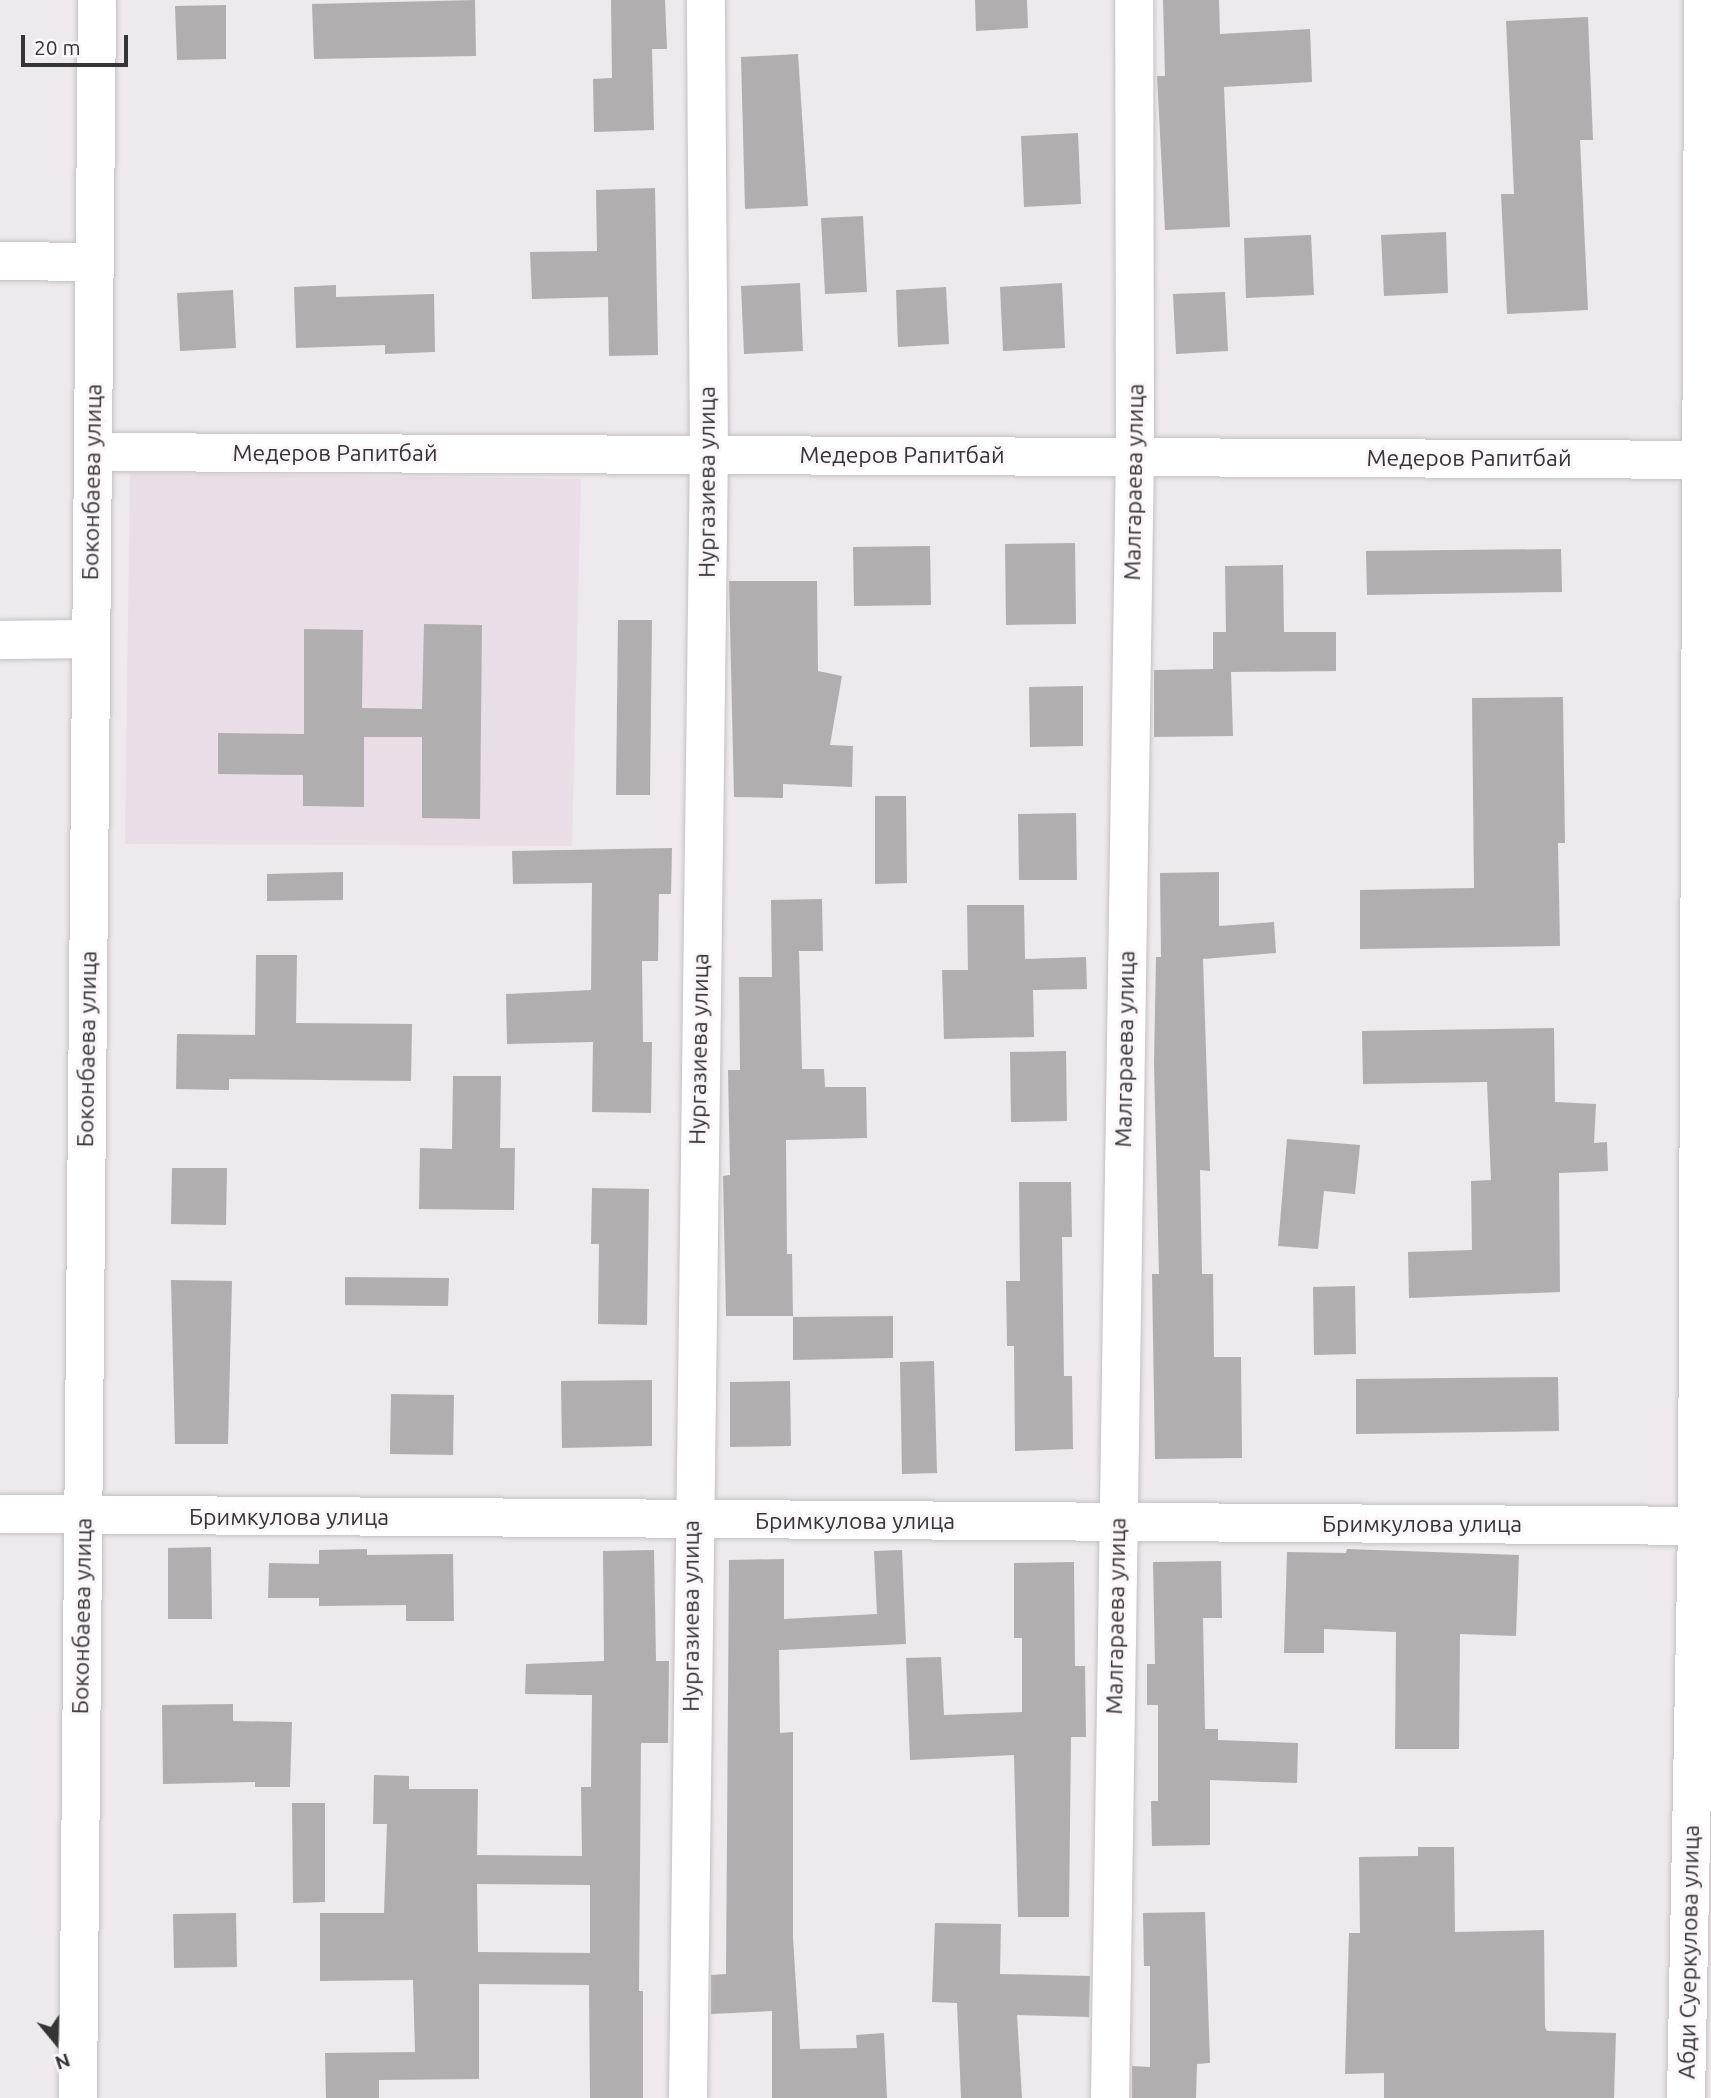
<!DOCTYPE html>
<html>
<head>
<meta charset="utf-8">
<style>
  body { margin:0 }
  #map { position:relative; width:1711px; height:2098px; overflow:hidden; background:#ede9ec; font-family:Ubuntu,sans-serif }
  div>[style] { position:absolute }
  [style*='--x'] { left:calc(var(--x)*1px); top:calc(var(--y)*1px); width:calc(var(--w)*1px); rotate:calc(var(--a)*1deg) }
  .built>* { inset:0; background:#e9dee7 }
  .building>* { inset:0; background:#b1aeb0 }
  .roads { filter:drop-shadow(0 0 2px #c3c0c3) drop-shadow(0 0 2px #c3c0c3) }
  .minor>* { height:38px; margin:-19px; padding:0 19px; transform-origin:19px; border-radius:19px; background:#fff }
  span { translate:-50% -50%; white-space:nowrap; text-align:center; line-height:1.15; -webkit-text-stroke:6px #faf6f9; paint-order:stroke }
  .street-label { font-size:23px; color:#363536 }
  .north { position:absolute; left:21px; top:2007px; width:70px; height:70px; -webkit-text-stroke:5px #faf6f9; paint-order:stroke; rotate:161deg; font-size:19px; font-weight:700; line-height:28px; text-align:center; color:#363536 }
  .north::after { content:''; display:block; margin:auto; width:24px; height:32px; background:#363536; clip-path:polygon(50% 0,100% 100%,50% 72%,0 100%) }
  .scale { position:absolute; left:21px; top:35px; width:107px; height:32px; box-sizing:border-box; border:4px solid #363536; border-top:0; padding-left:9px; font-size:21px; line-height:24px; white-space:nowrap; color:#363536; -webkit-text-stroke:5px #faf6f9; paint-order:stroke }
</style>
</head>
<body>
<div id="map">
  <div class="built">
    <i style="clip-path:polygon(130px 473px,581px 479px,572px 846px,125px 844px)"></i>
  </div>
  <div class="building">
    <i style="clip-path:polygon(475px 0,476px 56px,314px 59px,312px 4px)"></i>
    <i style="clip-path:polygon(611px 0,665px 0,667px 49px,652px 49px,654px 130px,594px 132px,593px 79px,612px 78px)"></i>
    <i style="clip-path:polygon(975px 0,1027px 0,1028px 28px,976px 31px)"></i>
    <i style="clip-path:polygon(1163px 0,1219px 0,1220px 34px,1310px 29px,1312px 82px,1224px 87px,1230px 227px,1165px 230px,1157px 76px,1165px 76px)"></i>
    <i style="clip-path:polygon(226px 5px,226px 59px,177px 60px,175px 6px)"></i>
    <i style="clip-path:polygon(1588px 17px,1593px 140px,1580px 140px,1588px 310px,1507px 314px,1501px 194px,1514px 194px,1506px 21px)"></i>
    <i style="clip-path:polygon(798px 54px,808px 206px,745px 209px,741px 57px)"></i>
    <i style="clip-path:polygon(1078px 133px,1081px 204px,1024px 207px,1021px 136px)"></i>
    <i style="clip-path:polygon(655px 188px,658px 355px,609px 356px,608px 297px,532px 299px,530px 252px,597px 251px,596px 190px)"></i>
    <i style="clip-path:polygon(863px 216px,867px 292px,825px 294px,821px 218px)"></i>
    <i style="clip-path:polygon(1446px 232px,1448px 293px,1384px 296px,1381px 235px)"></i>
    <i style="clip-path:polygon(1311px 235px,1314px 295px,1246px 298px,1244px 238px)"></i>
    <i style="clip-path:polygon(800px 283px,803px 351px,744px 354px,741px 286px)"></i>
    <i style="clip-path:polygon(1062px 283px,1065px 348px,1003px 351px,1000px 287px)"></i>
    <i style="clip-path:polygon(336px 285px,336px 297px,434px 294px,435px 352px,385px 354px,385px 345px,296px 348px,294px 287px)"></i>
    <i style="clip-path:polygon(946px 287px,949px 344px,898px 347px,896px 290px)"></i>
    <i style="clip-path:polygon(233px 290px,236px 348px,180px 351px,177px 293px)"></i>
    <i style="clip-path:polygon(1225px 292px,1228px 351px,1176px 354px,1173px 294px)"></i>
    <i style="clip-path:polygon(1075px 543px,1076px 624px,1006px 625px,1005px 544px)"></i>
    <i style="clip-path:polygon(930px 546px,931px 605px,854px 606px,853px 547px)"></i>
    <i style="clip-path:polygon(1561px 549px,1562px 592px,1367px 595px,1366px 551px)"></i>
    <i style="clip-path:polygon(1283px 565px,1284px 632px,1336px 632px,1336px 671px,1231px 672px,1233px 736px,1154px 737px,1154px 670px,1213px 669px,1213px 632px,1226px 632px,1225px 566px)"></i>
    <i style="clip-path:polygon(729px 581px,817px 581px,818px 671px,842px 676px,830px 745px,853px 746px,852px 787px,783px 784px,783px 798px,734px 797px)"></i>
    <i style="clip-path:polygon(618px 620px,652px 620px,650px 795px,616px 795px)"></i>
    <i style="clip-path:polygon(424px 624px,482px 625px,480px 819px,422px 818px,422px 737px,364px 737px,364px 807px,303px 806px,303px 775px,218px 774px,218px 733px,304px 734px,304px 629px,363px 630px,362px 708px,422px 709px)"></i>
    <i style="clip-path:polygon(1083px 686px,1083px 746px,1030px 747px,1029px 687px)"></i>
    <i style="clip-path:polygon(1563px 697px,1565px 843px,1558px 843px,1560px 946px,1360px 949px,1360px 890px,1474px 888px,1472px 698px)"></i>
    <i style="clip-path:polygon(875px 796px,906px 796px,907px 883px,875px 884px)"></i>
    <i style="clip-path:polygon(1076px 813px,1077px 880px,1019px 880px,1018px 814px)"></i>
    <i style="clip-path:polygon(672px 848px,671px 894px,659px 894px,658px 961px,642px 961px,643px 1042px,652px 1042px,651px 1113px,592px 1112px,593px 1042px,507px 1044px,506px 994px,591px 990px,592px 883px,513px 884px,512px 851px)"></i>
    <i style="clip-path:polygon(343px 872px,343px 900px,267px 901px,267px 874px)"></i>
    <i style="clip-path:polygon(1219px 872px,1219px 926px,1274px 922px,1276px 953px,1203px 959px,1210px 1171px,1200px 1170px,1202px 1274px,1213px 1274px,1214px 1357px,1241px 1357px,1242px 1458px,1155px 1459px,1152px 1274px,1159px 1274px,1154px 1063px,1156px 957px,1161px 957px,1160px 873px)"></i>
    <i style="clip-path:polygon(822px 899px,823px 951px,799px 951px,802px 1069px,824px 1069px,825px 1087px,866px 1087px,867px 1138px,786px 1140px,787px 1254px,792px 1254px,793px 1316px,726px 1316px,723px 1176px,730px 1175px,728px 1070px,740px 1070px,739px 977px,772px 977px,771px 900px)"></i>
    <i style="clip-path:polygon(967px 905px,1024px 905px,1025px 959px,1086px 957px,1087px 989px,1033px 990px,1034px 1037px,944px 1039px,942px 970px,968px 970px)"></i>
    <i style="clip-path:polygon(256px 955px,297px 955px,296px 1023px,412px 1024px,411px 1081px,229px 1079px,229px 1090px,176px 1089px,177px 1034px,255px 1035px)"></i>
    <i style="clip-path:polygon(1554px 1028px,1555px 1102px,1596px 1104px,1594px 1143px,1607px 1142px,1608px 1171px,1559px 1173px,1560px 1292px,1409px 1298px,1408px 1252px,1472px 1250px,1471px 1181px,1491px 1180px,1487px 1082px,1363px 1084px,1362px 1031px)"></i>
    <i style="clip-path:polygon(1066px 1051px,1067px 1121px,1011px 1122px,1010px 1052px)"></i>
    <i style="clip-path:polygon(453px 1076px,501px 1076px,500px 1148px,515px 1148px,514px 1210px,419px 1209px,420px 1148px,452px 1149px)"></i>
    <i style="clip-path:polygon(1287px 1139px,1360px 1145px,1355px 1194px,1324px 1191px,1318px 1249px,1278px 1246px)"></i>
    <i style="clip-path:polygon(172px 1168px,227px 1168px,226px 1225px,171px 1224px)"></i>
    <i style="clip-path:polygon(1019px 1182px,1071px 1182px,1072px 1237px,1062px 1237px,1064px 1376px,1072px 1376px,1073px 1449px,1015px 1451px,1014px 1346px,1007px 1346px,1006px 1281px,1020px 1281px)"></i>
    <i style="clip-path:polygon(592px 1188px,649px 1189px,647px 1325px,598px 1324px,599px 1244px,591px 1244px)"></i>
    <i style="clip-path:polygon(345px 1277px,449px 1278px,448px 1306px,345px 1305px)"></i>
    <i style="clip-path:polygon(171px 1280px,232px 1281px,228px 1444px,175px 1444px)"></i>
    <i style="clip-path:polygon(1355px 1286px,1356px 1354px,1314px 1355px,1313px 1287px)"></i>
    <i style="clip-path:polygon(893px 1316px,893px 1358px,793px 1360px,793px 1317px)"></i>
    <i style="clip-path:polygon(934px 1361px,937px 1473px,902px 1474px,900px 1362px)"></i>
    <i style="clip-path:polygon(1558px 1377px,1559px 1431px,1356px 1434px,1356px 1379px)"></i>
    <i style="clip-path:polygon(652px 1380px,652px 1446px,562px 1448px,561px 1381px)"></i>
    <i style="clip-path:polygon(790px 1381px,791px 1446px,730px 1447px,730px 1382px)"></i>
    <i style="clip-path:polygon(391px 1394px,454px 1395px,453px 1455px,390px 1454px)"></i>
    <i style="clip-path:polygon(211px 1547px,212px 1619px,168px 1619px,168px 1548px)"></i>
    <i style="clip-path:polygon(367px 1549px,367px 1555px,453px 1554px,454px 1621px,406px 1621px,406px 1605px,319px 1606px,319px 1598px,268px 1598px,269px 1563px,319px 1564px,319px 1550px)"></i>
    <i style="clip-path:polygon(1347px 1549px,1519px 1555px,1516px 1636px,1460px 1634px,1459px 1749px,1395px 1749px,1396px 1632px,1324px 1629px,1324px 1653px,1284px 1653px,1287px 1552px,1346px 1553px)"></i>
    <i style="clip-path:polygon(evenodd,654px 1550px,656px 1661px,669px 1661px,668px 1743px,641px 1743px,639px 1991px,643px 1991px,643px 2098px,590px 2098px,589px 1985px,479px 1984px,479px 2079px,379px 2080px,379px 2098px,326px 2098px,325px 2053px,415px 2052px,413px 1980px,320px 1981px,320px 1913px,384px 1913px,387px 1824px,373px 1824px,374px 1775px,409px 1776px,409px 1789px,478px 1789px,477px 1855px,582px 1856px,581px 1787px,591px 1787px,592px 1695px,525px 1694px,526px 1664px,604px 1661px,603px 1551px,654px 1550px,477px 1884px,590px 1885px,590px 1953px,478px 1952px,477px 1884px)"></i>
    <i style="clip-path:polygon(902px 1550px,906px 1644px,779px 1650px,780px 1733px,793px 1732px,793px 1938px,800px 2049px,857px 2048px,856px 2035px,884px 2033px,887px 2098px,772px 2098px,772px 2011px,711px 2014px,711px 1975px,726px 1974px,729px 1560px,784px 1559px,784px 1619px,877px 1614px,874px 1551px)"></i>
    <i style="clip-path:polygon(1221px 1561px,1222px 1618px,1203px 1618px,1205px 1729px,1218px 1729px,1218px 1740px,1298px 1743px,1297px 1783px,1210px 1780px,1210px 1845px,1152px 1846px,1151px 1801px,1158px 1801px,1158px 1705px,1147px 1705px,1147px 1664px,1155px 1664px,1153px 1562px)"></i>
    <i style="clip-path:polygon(1074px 1562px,1075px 1666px,1085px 1666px,1086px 1737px,1071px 1737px,1069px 1917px,1018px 1917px,1014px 1755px,910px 1760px,906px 1658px,941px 1657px,944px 1715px,1022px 1712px,1022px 1638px,1014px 1638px,1014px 1563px)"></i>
    <i style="clip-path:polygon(233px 1704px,233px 1721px,292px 1722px,290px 1787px,255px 1787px,255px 1782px,163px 1784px,162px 1705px)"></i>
    <i style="clip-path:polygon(292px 1803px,325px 1803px,325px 1902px,293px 1903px)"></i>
    <i style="clip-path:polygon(1418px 1847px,1454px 1847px,1455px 1932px,1544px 1930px,1545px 2027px,1547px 2031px,1616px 2033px,1614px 2098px,1384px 2098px,1384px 2073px,1345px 2074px,1349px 1933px,1360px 1933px,1359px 1857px,1418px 1856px)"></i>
    <i style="clip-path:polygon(1205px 1912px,1210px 2063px,1197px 2064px,1196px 2098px,1132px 2098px,1132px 2066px,1150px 2067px,1150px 1966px,1144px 1966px,1143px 1913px)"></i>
    <i style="clip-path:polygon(236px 1913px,237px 1967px,174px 1968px,173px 1914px)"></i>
    <i style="clip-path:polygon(935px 1923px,1001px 1924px,1000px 1974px,1090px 1976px,1089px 2017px,1017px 2015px,1022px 2098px,961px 2098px,957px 2003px,932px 2002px)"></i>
  </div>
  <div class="roads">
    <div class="minor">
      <i style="--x:0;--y:261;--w:94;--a:0.6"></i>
      <i style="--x:93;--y:452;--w:1618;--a:0.28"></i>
      <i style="--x:0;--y:640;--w:91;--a:-0.6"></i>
      <i style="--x:0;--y:1514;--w:1711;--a:0.4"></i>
      <i style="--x:78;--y:2098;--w:2098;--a:-89.48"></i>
      <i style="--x:688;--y:2098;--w:1644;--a:-89.27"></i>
      <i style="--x:709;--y:454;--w:454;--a:-90.4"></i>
      <i style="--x:1110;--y:2098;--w:1641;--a:-89.13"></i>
      <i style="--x:1135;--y:457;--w:457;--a:-90.1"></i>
      <i style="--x:1686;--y:2098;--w:572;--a:-88.9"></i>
      <i style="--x:1697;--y:1526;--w:1526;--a:-89.77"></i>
    </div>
  </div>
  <div class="street-label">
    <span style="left:335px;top:453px">Медеров Рапитбай</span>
    <span style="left:902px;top:455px">Медеров Рапитбай</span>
    <span style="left:1469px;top:458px">Медеров Рапитбай</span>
    <span style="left:92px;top:482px;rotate:-89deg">Боконбаева улица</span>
    <span style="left:707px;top:482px;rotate:-90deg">Нургазиева улица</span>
    <span style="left:1134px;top:482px;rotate:-89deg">Малгараева улица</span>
    <span style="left:87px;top:1049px;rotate:-89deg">Боконбаева улица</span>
    <span style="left:699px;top:1049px;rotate:-89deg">Нургазиева улица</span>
    <span style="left:1125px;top:1049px;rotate:-89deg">Малгараева улица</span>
    <span style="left:289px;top:1517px">Бримкулова улица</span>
    <span style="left:855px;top:1521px">Бримкулова улица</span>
    <span style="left:1422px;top:1524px">Бримкулова улица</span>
    <span style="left:82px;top:1616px;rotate:-89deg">Боконбаева улица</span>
    <span style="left:691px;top:1616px;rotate:-90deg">Нургазиева улица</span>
    <span style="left:1116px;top:1616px;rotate:-89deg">Малгараева улица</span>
    <span style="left:1689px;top:1952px;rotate:-89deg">Абди Суеркулова улица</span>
  </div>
  <div class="north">N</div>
  <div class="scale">20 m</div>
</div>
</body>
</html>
